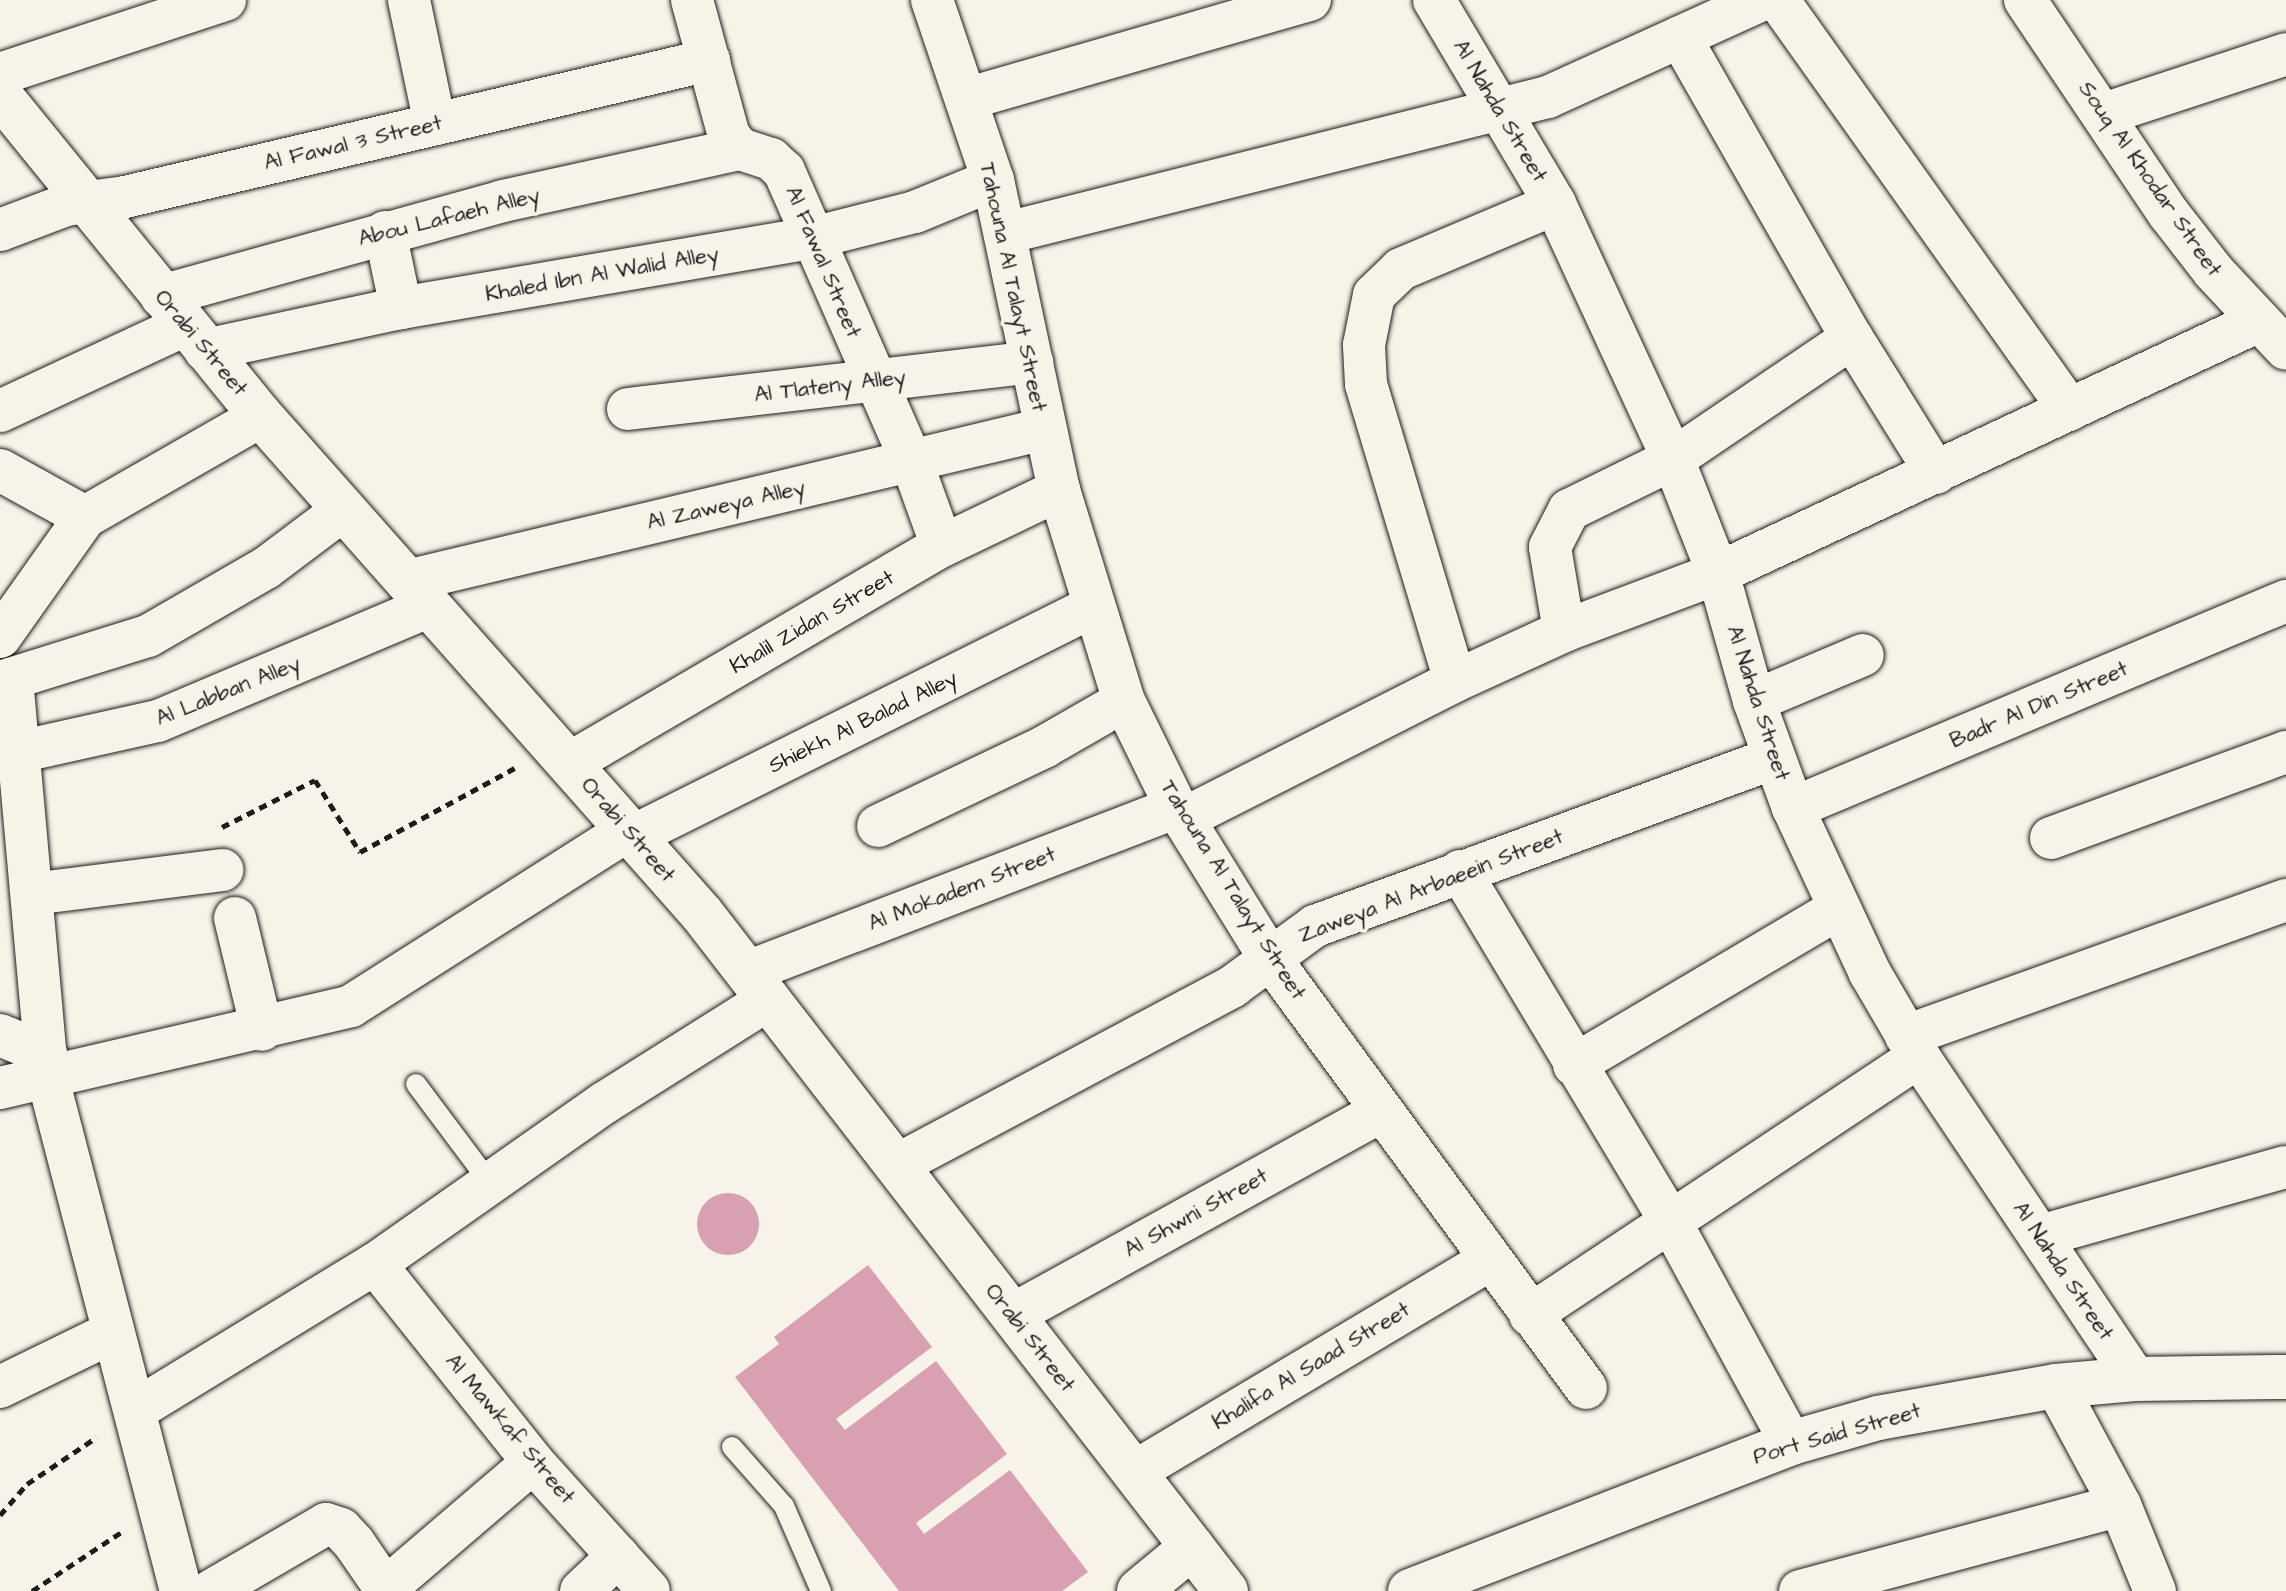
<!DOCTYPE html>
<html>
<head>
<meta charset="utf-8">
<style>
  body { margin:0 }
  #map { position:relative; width:2286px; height:1591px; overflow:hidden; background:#f7f3e8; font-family:"Architects Daughter",sans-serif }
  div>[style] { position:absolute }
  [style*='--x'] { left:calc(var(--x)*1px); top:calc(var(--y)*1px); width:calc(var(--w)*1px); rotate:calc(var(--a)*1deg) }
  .building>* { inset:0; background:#d8a0b0 }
  .round { border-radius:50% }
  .path>* { height:5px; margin-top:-2.5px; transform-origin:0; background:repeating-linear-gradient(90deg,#1c1c1c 0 8px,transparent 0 14px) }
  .roads { filter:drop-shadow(0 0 2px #1c1c1c) drop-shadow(0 0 2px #1c1c1c) }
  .lane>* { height:20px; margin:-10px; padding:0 10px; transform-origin:10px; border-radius:10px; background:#f7f3e8 }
  .street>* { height:42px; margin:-21px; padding:0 21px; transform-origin:21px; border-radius:21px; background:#f7f3e8 }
  .secondary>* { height:44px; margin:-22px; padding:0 22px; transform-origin:22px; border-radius:22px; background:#f7f3e8 }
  span { translate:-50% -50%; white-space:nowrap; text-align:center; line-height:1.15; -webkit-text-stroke:7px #f7f3e8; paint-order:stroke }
  .street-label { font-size:22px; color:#1c1c1c }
</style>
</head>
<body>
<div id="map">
  <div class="building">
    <i class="round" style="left:697px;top:1193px;width:62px;height:62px"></i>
    <i style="clip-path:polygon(868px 1265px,932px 1347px,836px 1419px,845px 1430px,936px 1361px,1007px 1454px,916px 1523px,924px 1534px,1010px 1470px,1088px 1572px,1062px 1591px,899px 1591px,735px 1377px,779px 1344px,774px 1337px)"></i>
  </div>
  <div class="path">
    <i style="--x:222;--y:827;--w:104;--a:-26.8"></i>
    <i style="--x:315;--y:780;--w:85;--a:58"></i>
    <i style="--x:360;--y:852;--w:176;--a:-28.5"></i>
    <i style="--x:0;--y:1515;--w:41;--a:-48.9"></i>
    <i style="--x:27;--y:1484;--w:84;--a:-33.9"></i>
    <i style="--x:32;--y:1591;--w:109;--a:-33.4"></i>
  </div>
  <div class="roads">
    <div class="lane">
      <i style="--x:416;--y:1084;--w:124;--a:53.2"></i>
      <i style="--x:732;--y:1447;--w:79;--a:48.6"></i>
      <i style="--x:784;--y:1506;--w:93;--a:66.5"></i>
    </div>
    <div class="street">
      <i style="--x:409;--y:0;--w:127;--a:78.2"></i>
      <i style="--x:692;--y:0;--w:141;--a:74.8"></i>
      <i style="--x:729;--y:136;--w:17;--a:50"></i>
      <i style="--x:740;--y:149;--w:33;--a:18"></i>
      <i style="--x:771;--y:159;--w:18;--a:43"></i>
      <i style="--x:784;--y:171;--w:316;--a:66.3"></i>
      <i style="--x:911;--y:460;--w:91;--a:70.2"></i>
      <i style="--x:932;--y:0;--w:190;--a:71.3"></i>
      <i style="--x:993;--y:180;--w:317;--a:78"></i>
      <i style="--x:1059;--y:490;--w:221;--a:72.9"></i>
      <i style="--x:1124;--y:701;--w:118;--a:63.9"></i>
      <i style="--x:1176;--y:807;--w:176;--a:58.2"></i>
      <i style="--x:1269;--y:957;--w:535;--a:53.67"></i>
      <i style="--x:1434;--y:0;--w:237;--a:59.3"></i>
      <i style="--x:1555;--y:204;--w:281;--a:65.2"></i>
      <i style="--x:1673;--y:459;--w:123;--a:68.5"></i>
      <i style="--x:1718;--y:573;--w:133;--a:74.3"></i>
      <i style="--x:1754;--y:701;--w:114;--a:70"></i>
      <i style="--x:1793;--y:808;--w:182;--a:65"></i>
      <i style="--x:1870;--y:973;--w:97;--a:59.7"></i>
      <i style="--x:1919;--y:1057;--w:388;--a:56.1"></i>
      <i style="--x:1778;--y:0;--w:503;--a:54.54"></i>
      <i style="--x:2025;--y:0;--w:258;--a:56.1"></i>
      <i style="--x:2169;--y:214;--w:73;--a:52.2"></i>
      <i style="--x:2214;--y:272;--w:105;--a:46.9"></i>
      <i style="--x:1680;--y:37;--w:347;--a:60.3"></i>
      <i style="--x:1852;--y:338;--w:159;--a:58.1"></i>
      <i style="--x:0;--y:74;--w:237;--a:-18.2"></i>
      <i style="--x:966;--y:99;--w:358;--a:-16.1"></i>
      <i style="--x:2104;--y:114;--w:192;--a:-18.2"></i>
      <i style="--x:0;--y:230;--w:71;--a:-20.7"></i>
      <i style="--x:66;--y:205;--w:60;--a:-7.7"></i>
      <i style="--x:125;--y:197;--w:600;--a:-13.2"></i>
      <i style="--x:385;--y:232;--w:78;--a:78.1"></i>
      <i style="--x:1006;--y:233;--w:559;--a:-14.09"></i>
      <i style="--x:1548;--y:97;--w:235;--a:-24.4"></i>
      <i style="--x:161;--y:296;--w:355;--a:-15.5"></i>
      <i style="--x:503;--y:201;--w:243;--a:-12.4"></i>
      <i style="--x:205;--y:350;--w:200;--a:-12.1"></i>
      <i style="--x:401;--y:308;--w:417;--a:-9.7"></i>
      <i style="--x:812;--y:238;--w:106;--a:-14.2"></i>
      <i style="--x:915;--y:212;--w:84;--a:-22.3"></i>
      <i style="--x:628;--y:409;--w:407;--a:-6.6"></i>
      <i style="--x:0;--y:411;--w:204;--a:-24.9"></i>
      <i style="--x:0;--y:470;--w:97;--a:28.9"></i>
      <i style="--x:407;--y:581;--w:655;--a:-13.42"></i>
      <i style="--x:1564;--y:631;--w:85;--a:-99.5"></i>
      <i style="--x:1550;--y:547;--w:42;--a:-62.8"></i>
      <i style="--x:1569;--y:510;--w:116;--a:-26.1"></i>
      <i style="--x:1673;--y:459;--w:216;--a:-34.1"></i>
      <i style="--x:0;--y:637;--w:147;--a:-54.7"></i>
      <i style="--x:85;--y:517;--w:203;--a:-29.8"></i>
      <i style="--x:12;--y:679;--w:398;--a:84.9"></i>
      <i style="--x:47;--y:1075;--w:533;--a:75.44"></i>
      <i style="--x:1455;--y:681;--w:310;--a:-106.7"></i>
      <i style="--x:1366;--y:384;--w:39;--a:-93"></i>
      <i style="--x:1364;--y:345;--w:51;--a:-78.7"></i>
      <i style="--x:1374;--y:295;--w:37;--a:-44"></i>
      <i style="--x:1401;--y:269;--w:167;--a:-22.9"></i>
      <i style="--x:0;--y:682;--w:155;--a:-17.3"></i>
      <i style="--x:148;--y:636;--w:136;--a:-30"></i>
      <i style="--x:266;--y:568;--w:96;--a:-37"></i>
      <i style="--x:1754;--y:701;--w:118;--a:-22.9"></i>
      <i style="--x:18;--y:752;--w:143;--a:-12.5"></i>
      <i style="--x:158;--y:721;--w:295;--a:-22.9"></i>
      <i style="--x:570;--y:763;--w:431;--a:-30.3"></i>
      <i style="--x:942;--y:546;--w:130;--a:-25.6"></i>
      <i style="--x:1793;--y:808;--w:535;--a:-22.78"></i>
      <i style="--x:1183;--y:819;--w:305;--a:-26.9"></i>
      <i style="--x:1455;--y:681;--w:120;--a:-24.6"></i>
      <i style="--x:1564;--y:631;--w:165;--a:-20.6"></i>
      <i style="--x:1718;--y:573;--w:597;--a:-24.98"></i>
      <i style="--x:878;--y:826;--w:184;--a:-25.4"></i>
      <i style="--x:1044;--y:747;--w:92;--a:-29.9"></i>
      <i style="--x:633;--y:836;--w:513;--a:-26.52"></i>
      <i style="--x:2051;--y:838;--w:250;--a:-20.1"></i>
      <i style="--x:1460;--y:871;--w:408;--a:59"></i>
      <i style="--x:1670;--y:1221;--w:253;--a:61.4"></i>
      <i style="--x:32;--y:894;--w:192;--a:-7.2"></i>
      <i style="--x:235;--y:918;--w:115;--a:76.4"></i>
      <i style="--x:747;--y:972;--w:460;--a:-21"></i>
      <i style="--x:0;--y:1035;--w:50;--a:22.4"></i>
      <i style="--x:1906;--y:1036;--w:404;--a:-19.7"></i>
      <i style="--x:1574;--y:1065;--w:307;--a:-30.6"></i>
      <i style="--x:0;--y:1088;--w:360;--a:-13.1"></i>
      <i style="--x:351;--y:1006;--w:328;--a:-32.4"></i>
      <i style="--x:897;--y:1165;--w:381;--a:-28"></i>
      <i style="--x:1233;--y:986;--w:102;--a:-36.2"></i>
      <i style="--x:1315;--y:926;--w:489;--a:-20.1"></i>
      <i style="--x:2040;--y:1236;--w:255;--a:-15.7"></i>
      <i style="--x:375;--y:1264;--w:253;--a:51.4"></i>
      <i style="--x:533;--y:1462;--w:173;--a:48"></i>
      <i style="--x:1012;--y:1315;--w:422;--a:-28.9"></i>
      <i style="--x:1530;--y:1315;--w:467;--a:-33.6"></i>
      <i style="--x:2056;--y:1386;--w:135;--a:61.7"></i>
      <i style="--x:2120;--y:1505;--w:93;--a:67.9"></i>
      <i style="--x:0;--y:1387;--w:126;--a:-26"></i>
      <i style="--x:137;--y:1409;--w:279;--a:-31.4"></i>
      <i style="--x:375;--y:1264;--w:280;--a:-35.1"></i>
      <i style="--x:604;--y:1103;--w:195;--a:-32.2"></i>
      <i style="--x:1134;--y:1472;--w:413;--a:-30.8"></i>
      <i style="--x:385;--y:1589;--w:195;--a:-40.6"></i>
      <i style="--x:211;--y:1591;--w:133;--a:-30.2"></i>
      <i style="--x:326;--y:1524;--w:16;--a:18"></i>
      <i style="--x:341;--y:1529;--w:19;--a:47"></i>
      <i style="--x:354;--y:1543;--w:58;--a:55.5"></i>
      <i style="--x:581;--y:1591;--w:51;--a:-43.4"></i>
      <i style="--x:1800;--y:1591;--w:331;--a:-15"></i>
    </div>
    <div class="secondary">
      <i style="--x:0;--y:95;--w:414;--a:50.9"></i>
      <i style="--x:261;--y:416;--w:665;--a:48.47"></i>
      <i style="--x:702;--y:914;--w:856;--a:52.26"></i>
      <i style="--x:1139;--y:1591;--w:69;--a:-39.7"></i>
      <i style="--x:1410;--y:1591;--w:409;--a:-21.2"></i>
      <i style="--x:1791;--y:1443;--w:91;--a:-16"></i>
      <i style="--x:1878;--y:1418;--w:181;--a:-10.2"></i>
      <i style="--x:2056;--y:1386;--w:79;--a:-5.1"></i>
      <i style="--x:2135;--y:1379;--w:151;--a:-0.8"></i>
    </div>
  </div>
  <div class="street-label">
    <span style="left:1500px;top:111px;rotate:59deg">Al Nahda Street</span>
    <span style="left:353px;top:143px;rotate:-13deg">Al Fawal 3 Street</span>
    <span style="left:2150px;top:179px;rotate:55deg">Souq Al Khodar Street</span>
    <span style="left:449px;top:217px;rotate:-14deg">Abou Lafaeh Alley</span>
    <span style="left:823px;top:262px;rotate:67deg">Al Fawal Street</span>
    <span style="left:602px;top:274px;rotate:-10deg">Khaled Ibn Al Walid Alley</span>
    <span style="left:1013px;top:287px;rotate:78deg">Tahouna Al Talayt Street</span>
    <span style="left:201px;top:343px;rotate:50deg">Orabi Street</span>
    <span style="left:830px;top:386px;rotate:-7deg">Al Tlateny Alley</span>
    <span style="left:726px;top:505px;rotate:-13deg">Al Zaweya Alley</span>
    <span style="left:812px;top:622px;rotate:-30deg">Khalil Zidan Street</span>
    <span style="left:228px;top:691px;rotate:-22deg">Al Labban Alley</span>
    <span style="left:1758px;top:703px;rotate:72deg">Al Nahda Street</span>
    <span style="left:2039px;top:705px;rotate:-23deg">Badr Al Din Street</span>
    <span style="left:863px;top:722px;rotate:-26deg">Shiekh Al Balad Alley</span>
    <span style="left:628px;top:830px;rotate:49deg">Orabi Street</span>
    <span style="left:1431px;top:886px;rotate:-21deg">Zaweya Al Arbaeein Street</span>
    <span style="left:962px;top:889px;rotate:-21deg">Al Mokadem Street</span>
    <span style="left:1233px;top:890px;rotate:58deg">Tahouna Al Talayt Street</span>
    <span style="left:1196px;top:1213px;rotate:-29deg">Al Shwni Street</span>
    <span style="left:2063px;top:1271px;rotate:56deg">Al Nahda Street</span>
    <span style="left:1030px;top:1338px;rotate:52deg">Orabi Street</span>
    <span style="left:1311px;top:1366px;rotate:-31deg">Khalifa Al Saad Street</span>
    <span style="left:510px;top:1429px;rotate:50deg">Al Mawkaf Street</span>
    <span style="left:1837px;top:1434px;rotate:-16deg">Port Said Street</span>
  </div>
</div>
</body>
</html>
